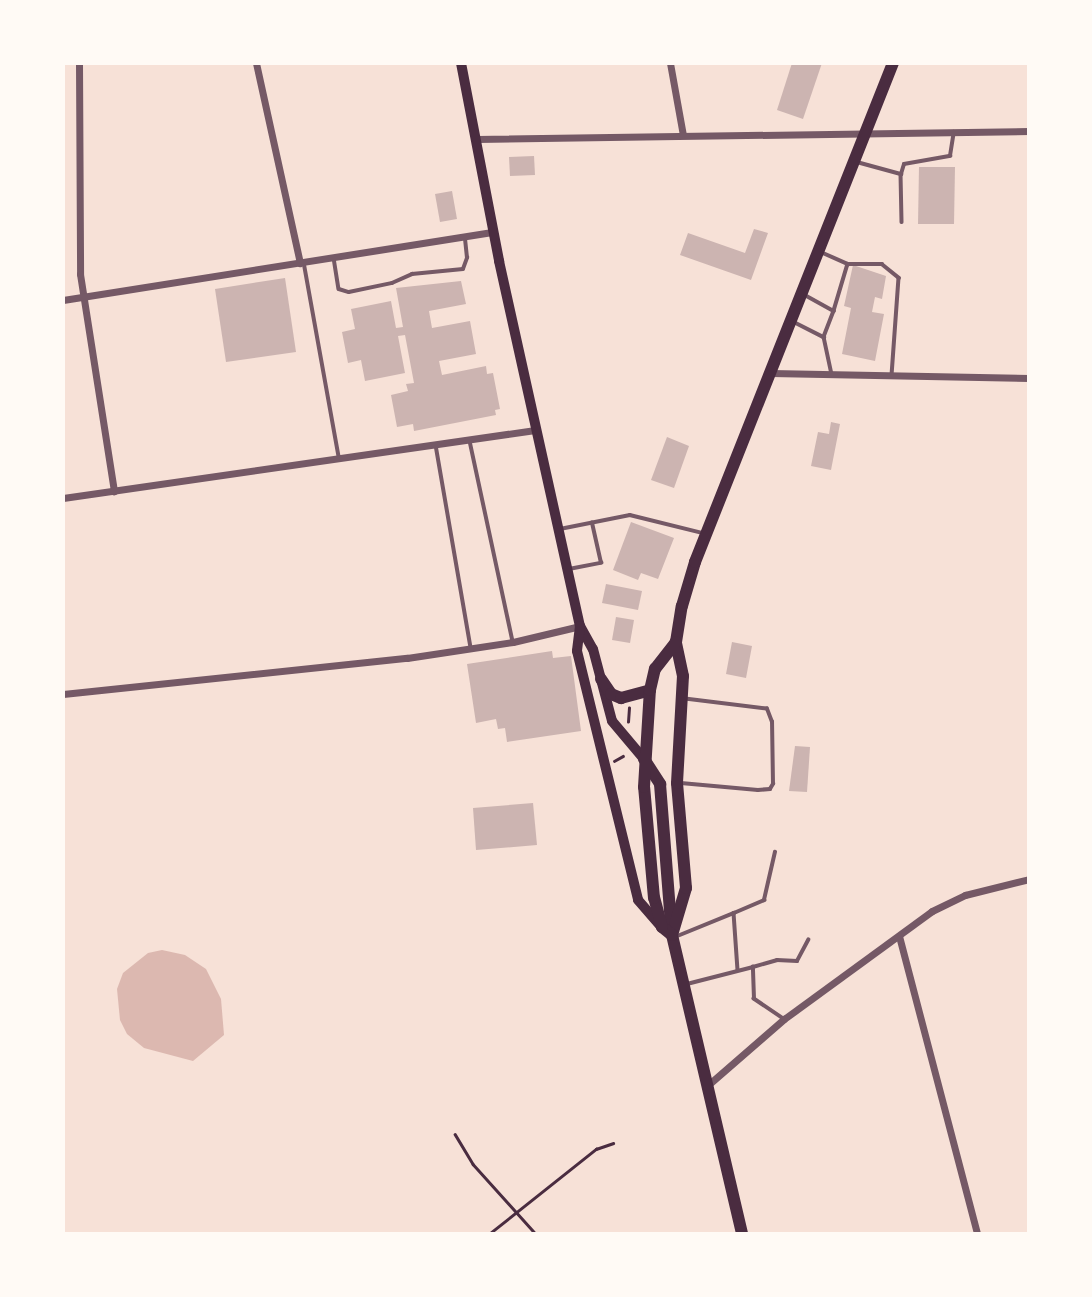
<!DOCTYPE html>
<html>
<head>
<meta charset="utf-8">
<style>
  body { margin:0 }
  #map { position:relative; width:1092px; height:1297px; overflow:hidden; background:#f7e1d7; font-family:Barlow,sans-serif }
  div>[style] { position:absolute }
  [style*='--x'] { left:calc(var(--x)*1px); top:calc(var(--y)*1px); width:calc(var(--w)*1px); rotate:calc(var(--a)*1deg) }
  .water>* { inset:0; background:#dcb8b0 }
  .building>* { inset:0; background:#ccb4b1 }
  .path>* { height:2.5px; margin:-1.25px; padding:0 1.25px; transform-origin:1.25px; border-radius:1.25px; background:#4a2c40 }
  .service>* { height:3.5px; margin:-1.75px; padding:0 1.75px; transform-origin:1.75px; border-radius:1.75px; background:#755966 }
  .minor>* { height:7px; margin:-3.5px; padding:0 3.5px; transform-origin:3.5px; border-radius:3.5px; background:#755966 }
  .secondary>* { height:10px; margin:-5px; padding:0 5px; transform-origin:5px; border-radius:5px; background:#4a2c40 }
  .trunk>* { height:12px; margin:-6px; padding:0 6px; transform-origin:6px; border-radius:6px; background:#4a2c40 }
  span { translate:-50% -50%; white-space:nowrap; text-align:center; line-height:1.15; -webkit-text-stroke:7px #fffaf5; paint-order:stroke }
  .frame { position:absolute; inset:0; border:65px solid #fffaf5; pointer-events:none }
</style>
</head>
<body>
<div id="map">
  <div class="water">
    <i style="clip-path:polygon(162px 950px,185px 955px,206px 969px,221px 999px,224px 1035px,193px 1061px,144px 1048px,127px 1034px,120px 1020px,117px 989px,123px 973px,148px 953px)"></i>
  </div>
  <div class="building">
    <i style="clip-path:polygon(792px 63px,822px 63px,803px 119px,777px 110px)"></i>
    <i style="clip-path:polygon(534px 156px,535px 175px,510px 176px,509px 157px)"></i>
    <i style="clip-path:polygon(919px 167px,955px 167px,954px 224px,918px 224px)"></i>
    <i style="clip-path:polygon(452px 191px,457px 219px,440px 222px,435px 194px)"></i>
    <i style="clip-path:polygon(754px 229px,768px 233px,751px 280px,680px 255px,688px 233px,745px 253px)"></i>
    <i style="clip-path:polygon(853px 265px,886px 276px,882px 299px,875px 297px,872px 312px,884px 314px,875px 361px,842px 354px,851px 308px,844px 306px)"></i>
    <i style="clip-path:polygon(285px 278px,296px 352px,226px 362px,215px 289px)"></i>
    <i style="clip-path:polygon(461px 281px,466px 304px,429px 311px,432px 328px,470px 321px,476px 354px,439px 361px,442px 375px,486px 366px,487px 374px,493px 373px,500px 409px,495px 410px,496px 415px,414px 431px,413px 424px,397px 427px,391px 395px,408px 391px,406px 384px,414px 383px,405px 335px,398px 336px,405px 373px,365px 381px,361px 360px,348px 363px,342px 332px,355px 329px,351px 309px,391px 301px,396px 328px,403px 327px,396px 288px)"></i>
    <i style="clip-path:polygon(831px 422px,840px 424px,831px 470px,811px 466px,818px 432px,829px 434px)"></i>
    <i style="clip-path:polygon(667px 437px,689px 446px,674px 488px,651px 480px)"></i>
    <i style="clip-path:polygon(631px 522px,674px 538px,658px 579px,641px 573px,638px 580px,613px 570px)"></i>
    <i style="clip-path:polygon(606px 584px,642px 591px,638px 610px,602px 603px)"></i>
    <i style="clip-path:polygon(616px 617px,634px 620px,630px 643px,612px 640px)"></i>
    <i style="clip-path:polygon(732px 642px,752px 646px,746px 678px,726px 674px)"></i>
    <i style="clip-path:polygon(552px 651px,553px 658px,571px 656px,581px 731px,507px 742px,505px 728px,498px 729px,496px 719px,476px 723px,467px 664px)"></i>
    <i style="clip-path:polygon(795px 746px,810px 747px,807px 792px,789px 791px)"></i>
    <i style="clip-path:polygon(533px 803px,537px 845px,476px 850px,473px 808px)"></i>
  </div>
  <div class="path">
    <i style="--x:628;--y:722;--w:14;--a:-86"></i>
    <i style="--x:614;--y:761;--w:10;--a:-29"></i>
    <i style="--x:455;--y:1134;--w:35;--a:59"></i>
    <i style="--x:473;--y:1164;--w:94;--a:48"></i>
    <i style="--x:489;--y:1234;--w:137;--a:-38.5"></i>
    <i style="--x:596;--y:1149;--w:18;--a:-19"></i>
  </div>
  <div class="service">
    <i style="--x:857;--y:162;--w:46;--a:15.3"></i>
    <i style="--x:901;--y:174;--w:10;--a:-73"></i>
    <i style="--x:904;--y:164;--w:47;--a:-9.9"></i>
    <i style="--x:950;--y:156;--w:24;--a:-81"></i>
    <i style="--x:901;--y:174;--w:48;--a:88.8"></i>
    <i style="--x:821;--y:252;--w:30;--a:24"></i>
    <i style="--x:848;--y:264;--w:49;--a:106.6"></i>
    <i style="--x:334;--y:258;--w:31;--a:81"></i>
    <i style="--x:339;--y:289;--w:10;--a:17"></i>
    <i style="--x:349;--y:292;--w:44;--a:-11.8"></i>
    <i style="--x:392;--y:283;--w:22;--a:-24"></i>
    <i style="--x:412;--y:274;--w:51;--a:-5.6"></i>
    <i style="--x:463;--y:269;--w:12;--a:-70"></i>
    <i style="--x:467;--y:258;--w:20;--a:-96"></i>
    <i style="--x:304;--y:262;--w:198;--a:79.8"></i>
    <i style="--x:848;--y:264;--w:34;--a:0"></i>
    <i style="--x:882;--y:264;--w:22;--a:39"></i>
    <i style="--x:899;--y:278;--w:97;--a:94.1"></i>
    <i style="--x:805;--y:295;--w:33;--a:29"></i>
    <i style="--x:834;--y:311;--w:28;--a:111"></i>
    <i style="--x:794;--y:322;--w:34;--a:27"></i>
    <i style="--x:824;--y:337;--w:39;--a:78"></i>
    <i style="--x:470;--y:441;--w:205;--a:77.9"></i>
    <i style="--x:436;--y:445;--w:205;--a:80.2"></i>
    <i style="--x:560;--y:529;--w:71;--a:-11.3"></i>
    <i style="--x:630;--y:515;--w:75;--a:13.9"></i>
    <i style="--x:569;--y:569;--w:33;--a:-11"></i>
    <i style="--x:601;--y:563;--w:41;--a:-102.7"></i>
    <i style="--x:681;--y:783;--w:77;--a:5.2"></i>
    <i style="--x:758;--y:790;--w:12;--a:-5"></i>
    <i style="--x:770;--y:789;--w:6;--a:-59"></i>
    <i style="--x:773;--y:784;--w:62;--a:-90.9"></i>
    <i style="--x:772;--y:722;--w:14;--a:-111"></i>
    <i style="--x:767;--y:709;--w:84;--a:-173.1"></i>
    <i style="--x:734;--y:913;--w:33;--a:-23"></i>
    <i style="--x:764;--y:900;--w:49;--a:-77.1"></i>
    <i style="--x:675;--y:937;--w:64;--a:-22.1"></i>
    <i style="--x:734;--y:913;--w:57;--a:86"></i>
    <i style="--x:687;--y:984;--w:68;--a:-14.4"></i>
    <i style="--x:782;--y:1018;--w:34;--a:-146"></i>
    <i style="--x:754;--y:999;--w:32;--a:-92"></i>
    <i style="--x:753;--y:967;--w:25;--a:-16"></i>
    <i style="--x:777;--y:960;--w:20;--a:3"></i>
    <i style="--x:797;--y:961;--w:24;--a:-62"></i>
  </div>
  <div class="minor">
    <i style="--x:79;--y:63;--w:211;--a:89.7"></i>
    <i style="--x:80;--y:274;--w:220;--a:81.1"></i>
    <i style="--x:256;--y:63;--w:205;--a:77.6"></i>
    <i style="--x:670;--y:63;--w:73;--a:79.8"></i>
    <i style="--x:477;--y:139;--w:552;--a:-0.83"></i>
    <i style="--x:63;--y:300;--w:436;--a:-9"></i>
    <i style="--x:771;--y:373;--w:258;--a:1.1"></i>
    <i style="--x:63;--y:498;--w:477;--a:-8.2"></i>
    <i style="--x:63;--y:694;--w:346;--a:-6"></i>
    <i style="--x:407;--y:658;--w:107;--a:-8.6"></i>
    <i style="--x:513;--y:642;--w:69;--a:-13.4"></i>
    <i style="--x:899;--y:936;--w:308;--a:75.3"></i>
    <i style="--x:708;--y:1085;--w:101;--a:-41"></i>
    <i style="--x:784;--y:1019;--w:183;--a:-36.1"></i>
    <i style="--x:932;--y:911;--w:37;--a:-26"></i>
    <i style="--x:965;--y:895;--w:66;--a:-14"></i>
  </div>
  <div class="secondary">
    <i style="--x:461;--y:63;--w:202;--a:79.1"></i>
    <i style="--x:499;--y:261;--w:374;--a:77.5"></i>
    <i style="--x:580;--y:626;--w:26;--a:61"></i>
    <i style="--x:593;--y:649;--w:74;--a:75.2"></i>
    <i style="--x:612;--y:721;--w:50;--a:49.9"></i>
    <i style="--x:580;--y:626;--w:25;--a:97"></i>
    <i style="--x:577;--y:651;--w:256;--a:76.2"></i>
    <i style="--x:638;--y:900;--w:35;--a:49"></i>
  </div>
  <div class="trunk">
    <i style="--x:601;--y:679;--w:18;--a:56"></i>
    <i style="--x:611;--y:694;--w:11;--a:22"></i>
    <i style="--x:621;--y:698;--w:30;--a:-15"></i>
    <i style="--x:644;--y:759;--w:30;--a:57"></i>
    <i style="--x:660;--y:784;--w:151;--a:85.5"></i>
    <i style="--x:672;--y:935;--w:307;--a:76.8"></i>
    <i style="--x:672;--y:935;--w:49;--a:-73.4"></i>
    <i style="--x:686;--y:888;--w:105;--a:-94.9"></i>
    <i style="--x:677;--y:783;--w:107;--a:-86.8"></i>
    <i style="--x:683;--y:676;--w:35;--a:-102"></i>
    <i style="--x:676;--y:642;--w:36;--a:-81"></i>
    <i style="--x:682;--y:606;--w:46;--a:-73.5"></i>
    <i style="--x:695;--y:562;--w:537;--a:-68.36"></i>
    <i style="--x:672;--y:935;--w:13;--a:-141"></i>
    <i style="--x:662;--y:927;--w:30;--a:-105"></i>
    <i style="--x:654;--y:898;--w:111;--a:-95.1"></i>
    <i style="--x:644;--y:787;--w:97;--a:-86.5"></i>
    <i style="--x:650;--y:690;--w:22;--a:-77"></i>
    <i style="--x:655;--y:669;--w:34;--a:-52"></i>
  </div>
  <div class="frame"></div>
</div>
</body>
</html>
